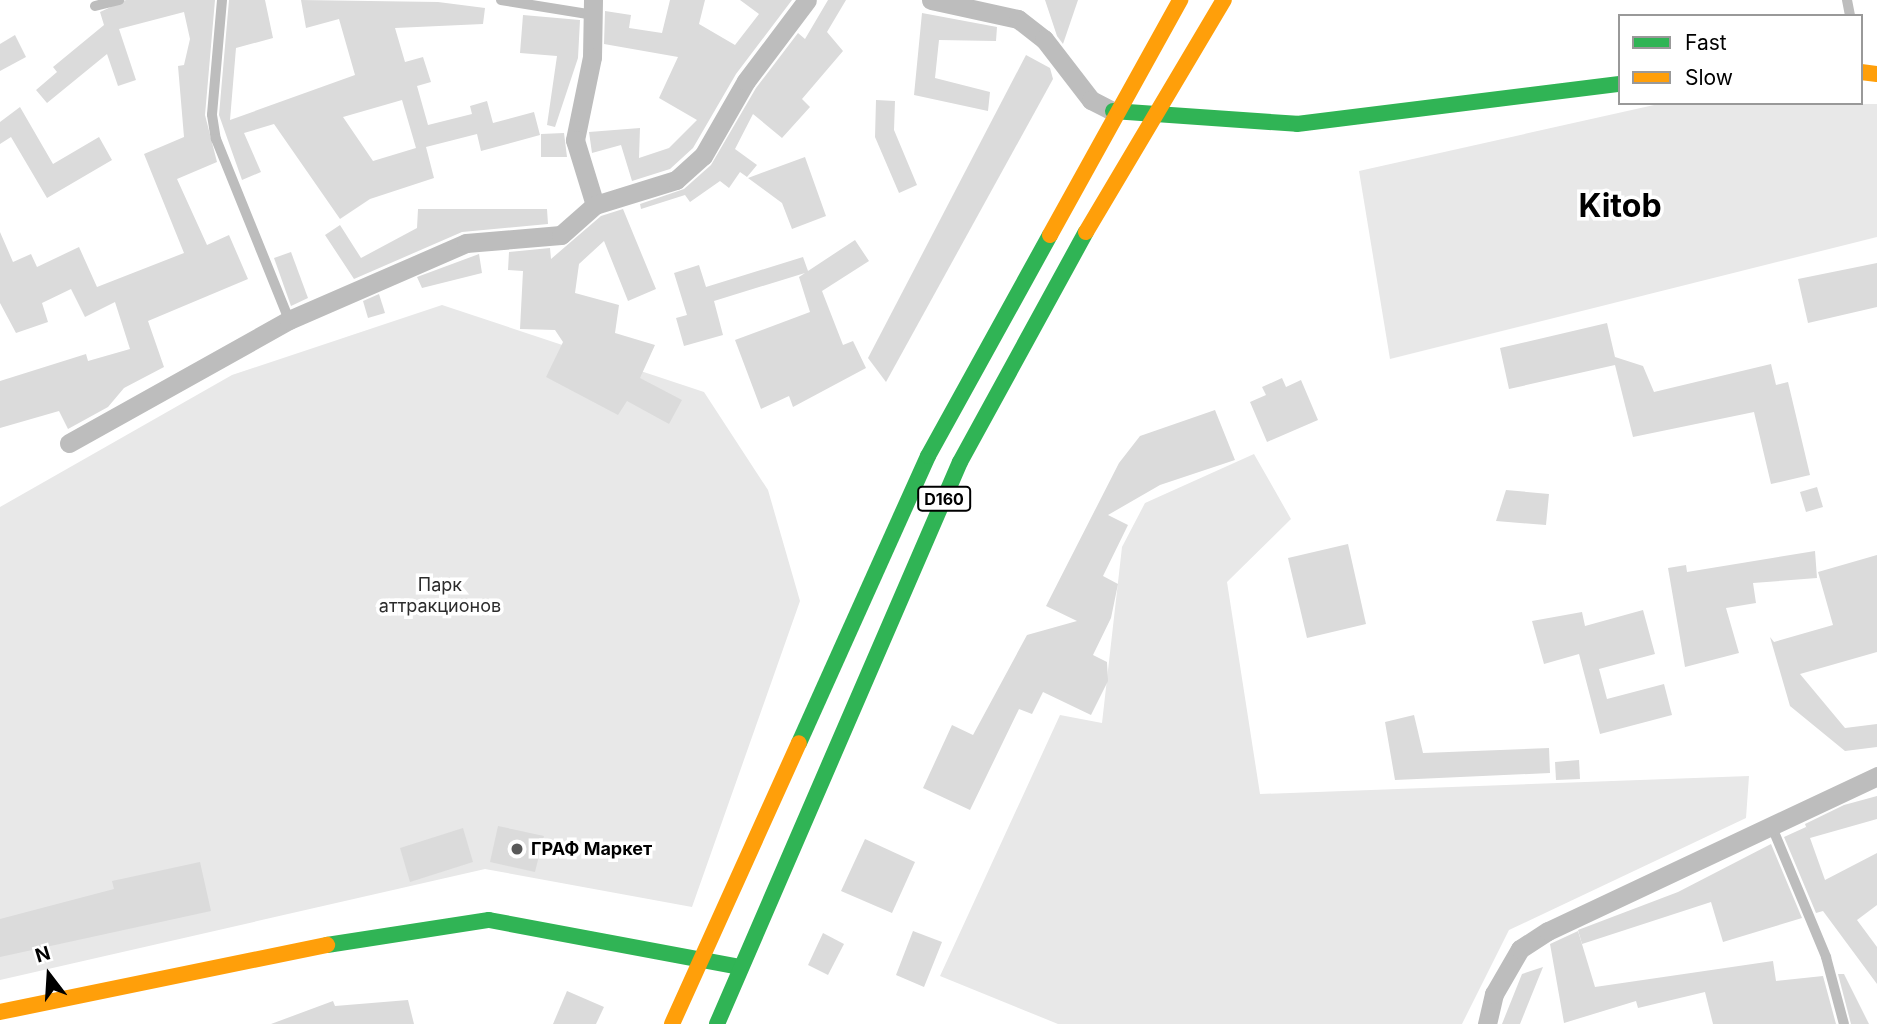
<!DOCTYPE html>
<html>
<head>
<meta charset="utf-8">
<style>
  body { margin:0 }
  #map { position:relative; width:1877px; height:1024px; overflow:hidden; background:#fff; font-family:Inter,sans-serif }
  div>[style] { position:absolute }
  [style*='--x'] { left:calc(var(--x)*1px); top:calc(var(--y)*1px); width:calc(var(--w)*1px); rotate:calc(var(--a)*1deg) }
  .green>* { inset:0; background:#e8e8e8 }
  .building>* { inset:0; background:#dbdbdb }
  .lane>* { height:10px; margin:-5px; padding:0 5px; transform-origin:5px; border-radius:5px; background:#bdbdbd }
  .street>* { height:19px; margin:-9.5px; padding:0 9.5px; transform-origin:9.5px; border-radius:9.5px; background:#bdbdbd }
  .fast>* { height:16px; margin:-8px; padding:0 8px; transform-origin:8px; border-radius:8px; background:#30b455 }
  .slow>* { height:16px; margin:-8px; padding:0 8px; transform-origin:8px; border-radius:8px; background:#ff9f0a }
  .dots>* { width:19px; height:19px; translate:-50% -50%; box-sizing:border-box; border:4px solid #fff; border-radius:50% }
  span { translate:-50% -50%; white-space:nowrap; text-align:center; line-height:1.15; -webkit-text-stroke:7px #fff; paint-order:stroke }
  .shield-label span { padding:2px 5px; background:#fff; border:2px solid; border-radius:5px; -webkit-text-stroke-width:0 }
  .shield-label { font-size:16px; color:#000; font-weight:700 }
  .park-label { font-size:18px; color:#2c2c2c }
  .poi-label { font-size:18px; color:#000; font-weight:700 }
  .left { translate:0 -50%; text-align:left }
  .town-label { font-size:32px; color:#000; font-weight:700 }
  .legend { position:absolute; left:1618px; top:14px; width:245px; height:91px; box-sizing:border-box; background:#fff; border:2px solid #999; margin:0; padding:9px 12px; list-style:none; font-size:21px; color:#000 }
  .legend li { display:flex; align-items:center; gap:14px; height:35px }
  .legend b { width:35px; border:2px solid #999 }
  .north { position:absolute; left:14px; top:940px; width:70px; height:70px; -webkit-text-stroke:5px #fff; paint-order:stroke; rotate:343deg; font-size:19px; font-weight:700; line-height:28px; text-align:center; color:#000 }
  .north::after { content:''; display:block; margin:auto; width:24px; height:32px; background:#000; clip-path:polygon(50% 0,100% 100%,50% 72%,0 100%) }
</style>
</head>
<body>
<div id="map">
  <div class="green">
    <i style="clip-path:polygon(1663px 103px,1877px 104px,1877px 237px,1390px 359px,1359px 171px)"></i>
    <i style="clip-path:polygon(442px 305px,704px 392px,768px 490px,800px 601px,692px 907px,485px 869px,0 980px,0 507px,232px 375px)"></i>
    <i style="clip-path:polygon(1254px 454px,1291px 519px,1227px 582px,1260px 794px,1749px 776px,1746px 818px,1509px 930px,1462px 1024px,1058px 1024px,940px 976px,1060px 715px,1102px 723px,1122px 547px,1145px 503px)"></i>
  </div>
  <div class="building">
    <i style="clip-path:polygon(126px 0,215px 0,205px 115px,217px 162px,177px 179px,207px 245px,229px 235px,248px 279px,148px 321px,164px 367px,124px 388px,108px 407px,68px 429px,59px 411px,0 428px,0 381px,86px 354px,88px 361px,130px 349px,115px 302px,85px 317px,71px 289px,42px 303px,48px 322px,16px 333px,0 303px,0 232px,13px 262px,31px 254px,37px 267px,79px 247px,97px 287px,184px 253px,144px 154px,184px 137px,178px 66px,184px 65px,190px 39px,184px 12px,119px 29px,136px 80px,118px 86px,107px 54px,47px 103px,36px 90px,57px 72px,53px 67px,104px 25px,100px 12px)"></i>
    <i style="clip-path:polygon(evenodd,229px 0,265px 0,273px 38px,236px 48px,230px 120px,355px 75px,339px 19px,306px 28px,301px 0,438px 2px,485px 8px,483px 24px,395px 28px,405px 62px,423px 57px,431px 82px,417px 86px,428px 125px,472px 114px,470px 106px,487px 101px,493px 123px,534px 112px,540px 135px,481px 151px,477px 134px,426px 147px,434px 178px,370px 199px,340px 219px,274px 124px,244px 133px,261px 172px,242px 180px,219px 115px,229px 0,402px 100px,416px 148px,373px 161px,343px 117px,402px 100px)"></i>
    <i style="clip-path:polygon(670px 0,705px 0,699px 24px,735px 45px,759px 14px,740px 0,792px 0,736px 74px,693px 148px,670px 169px,632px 181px,621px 145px,592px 153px,589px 132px,640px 128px,639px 158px,669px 148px,697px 120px,659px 98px,678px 57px,604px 44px,605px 11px,631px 15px,629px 28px,662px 33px)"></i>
    <i style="clip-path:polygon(828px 0,846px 0,827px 32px,843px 51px,802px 99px,810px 107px,782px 138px,753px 114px,735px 149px,757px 165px,747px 177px,740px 172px,729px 188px,720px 181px,690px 202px,685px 195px,641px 209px,640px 204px,684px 189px,711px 165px,756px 88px,798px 33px,805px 39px)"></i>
    <i style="clip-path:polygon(1045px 0,1078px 0,1063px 44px,1057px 36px)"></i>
    <i style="clip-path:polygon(922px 13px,997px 27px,996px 41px,939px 40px,935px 78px,990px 92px,988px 111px,914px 95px)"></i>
    <i style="clip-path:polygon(523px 15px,580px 20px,578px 58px,555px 127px,547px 125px,557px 56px,520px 53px)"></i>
    <i style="clip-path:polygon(15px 35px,26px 57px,0 71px,0 44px)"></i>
    <i style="clip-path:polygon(1026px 55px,1050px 68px,1053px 79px,886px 382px,868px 358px)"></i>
    <i style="clip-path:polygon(876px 100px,895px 101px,894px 130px,917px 185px,899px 193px,875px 137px)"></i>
    <i style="clip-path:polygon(20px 107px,53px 164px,99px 137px,112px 160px,47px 198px,11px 137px,0 144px,0 122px)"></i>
    <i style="clip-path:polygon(564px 133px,567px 157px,541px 157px,541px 134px)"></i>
    <i style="clip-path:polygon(805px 157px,826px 216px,792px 229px,782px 203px,748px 178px)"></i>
    <i style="clip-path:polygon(418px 209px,547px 209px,548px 224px,462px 232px,354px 279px,325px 235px,340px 225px,361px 258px,417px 228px)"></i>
    <i style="clip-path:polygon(623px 209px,656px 289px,628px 301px,604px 241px,579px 264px,575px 293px,619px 305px,615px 333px,655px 345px,640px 378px,682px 400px,669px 424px,627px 401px,618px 415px,546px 377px,563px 342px,555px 330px,520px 329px,523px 271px,508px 270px,509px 252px,550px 248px,551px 259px,601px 216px)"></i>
    <i style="clip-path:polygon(855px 240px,869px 261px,822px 291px,843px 345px,853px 341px,866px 368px,793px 407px,789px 396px,761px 409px,735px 340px,810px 312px,799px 277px,805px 273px,714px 301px,723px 335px,684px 346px,676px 318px,687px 315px,674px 273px,699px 265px,706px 287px,803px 257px,808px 271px)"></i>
    <i style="clip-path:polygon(291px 252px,308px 298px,291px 306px,274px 258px)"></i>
    <i style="clip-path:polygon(479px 254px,482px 273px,422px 288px,417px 277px)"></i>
    <i style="clip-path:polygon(1877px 263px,1877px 307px,1808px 323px,1798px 279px)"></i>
    <i style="clip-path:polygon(379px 294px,385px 313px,368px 318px,363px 301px)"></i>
    <i style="clip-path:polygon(1607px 323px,1615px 357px,1643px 366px,1654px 392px,1771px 364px,1776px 385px,1788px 382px,1810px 475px,1771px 484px,1754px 412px,1633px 437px,1615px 365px,1509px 389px,1500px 348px)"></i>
    <i style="clip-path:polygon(1282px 378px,1286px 387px,1301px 380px,1318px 420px,1267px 442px,1250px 402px,1266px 395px,1262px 387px)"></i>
    <i style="clip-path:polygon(1215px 410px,1235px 460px,1160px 485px,1108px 515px,1128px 525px,1103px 576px,1118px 584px,1111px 618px,1093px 655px,1107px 662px,1108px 681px,1091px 715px,1043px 692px,1032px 714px,1019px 709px,970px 810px,923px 788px,952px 725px,973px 735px,1027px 635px,1077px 621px,1046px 606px,1119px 463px,1140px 436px)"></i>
    <i style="clip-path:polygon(1817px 487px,1823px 507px,1806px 512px,1800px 492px)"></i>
    <i style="clip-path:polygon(1506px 490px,1549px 494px,1546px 525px,1496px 521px)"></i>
    <i style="clip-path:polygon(1348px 544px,1366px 624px,1307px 638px,1288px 558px)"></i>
    <i style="clip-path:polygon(1815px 551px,1817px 578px,1753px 583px,1756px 603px,1726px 608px,1739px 653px,1685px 667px,1668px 568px,1686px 565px,1687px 572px)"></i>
    <i style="clip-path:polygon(1877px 555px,1877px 652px,1800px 674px,1845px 728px,1877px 724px,1877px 747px,1845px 751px,1790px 706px,1770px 637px,1774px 642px,1833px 625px,1818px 572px)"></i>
    <i style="clip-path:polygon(1643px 610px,1655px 654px,1599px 669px,1607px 699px,1664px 684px,1672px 715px,1600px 734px,1579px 654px,1544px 664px,1532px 621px,1582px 612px,1585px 626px)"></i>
    <i style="clip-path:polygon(1414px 715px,1423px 753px,1549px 748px,1550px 773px,1395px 780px,1385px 722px)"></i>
    <i style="clip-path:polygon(1579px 760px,1580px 779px,1556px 780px,1555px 762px)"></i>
    <i style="clip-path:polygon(1877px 796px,1877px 819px,1810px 838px,1825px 880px,1877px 853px,1877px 905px,1857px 920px,1877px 947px,1877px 984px,1823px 911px,1816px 913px,1784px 837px,1806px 827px,1808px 832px,1805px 824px,1844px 805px)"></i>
    <i style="clip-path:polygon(498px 826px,544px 836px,535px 872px,490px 862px)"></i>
    <i style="clip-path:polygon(463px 828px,473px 862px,410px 882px,400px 848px)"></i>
    <i style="clip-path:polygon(865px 839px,915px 862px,892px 913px,841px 891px)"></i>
    <i style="clip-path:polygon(1771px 844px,1802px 918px,1723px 942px,1711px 902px,1582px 944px,1578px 930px,1678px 892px)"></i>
    <i style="clip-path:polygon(200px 862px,211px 911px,0 957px,0 919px,114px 889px,112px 881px)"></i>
    <i style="clip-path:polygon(913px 931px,942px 942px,924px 987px,896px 975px)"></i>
    <i style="clip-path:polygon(1578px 931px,1595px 987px,1773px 961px,1776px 981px,1823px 976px,1836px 1024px,1713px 1024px,1705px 992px,1638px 1008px,1636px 1001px,1564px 1023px,1550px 944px)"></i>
    <i style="clip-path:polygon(823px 933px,844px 944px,828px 975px,808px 965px)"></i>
    <i style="clip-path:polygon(1543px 967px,1520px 1024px,1502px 1024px,1522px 974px)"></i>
    <i style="clip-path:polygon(1838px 974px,1844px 974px,1869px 1024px,1851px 1024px)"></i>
    <i style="clip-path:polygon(567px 991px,604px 1007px,596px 1024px,553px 1024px)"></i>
    <i style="clip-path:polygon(408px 1000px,414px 1024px,271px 1024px,333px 1001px,335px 1006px)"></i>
  </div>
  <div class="lane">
    <i style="--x:222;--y:0;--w:115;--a:95"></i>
    <i style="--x:212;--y:115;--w:24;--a:81"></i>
    <i style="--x:216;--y:139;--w:195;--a:68"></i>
    <i style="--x:501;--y:0;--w:94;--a:9.2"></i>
    <i style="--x:1847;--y:0;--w:16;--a:79"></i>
    <i style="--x:95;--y:6;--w:25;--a:-14"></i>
    <i style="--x:1772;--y:827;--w:141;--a:67.4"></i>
    <i style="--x:1826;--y:957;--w:69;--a:75"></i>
  </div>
  <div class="street">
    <i style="--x:593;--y:0;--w:57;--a:91"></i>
    <i style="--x:592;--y:57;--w:85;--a:101.6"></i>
    <i style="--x:575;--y:140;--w:68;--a:72.9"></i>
    <i style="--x:931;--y:0;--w:89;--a:12.3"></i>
    <i style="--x:1018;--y:19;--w:33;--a:38"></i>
    <i style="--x:1044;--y:39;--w:77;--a:52.4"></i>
    <i style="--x:1091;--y:100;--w:25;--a:27"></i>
    <i style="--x:69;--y:443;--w:252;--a:-29.2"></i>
    <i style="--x:289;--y:320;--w:193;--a:-23.5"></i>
    <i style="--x:466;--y:243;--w:95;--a:-4.8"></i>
    <i style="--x:561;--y:235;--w:45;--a:-41.4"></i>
    <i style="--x:595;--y:205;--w:85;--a:-17.2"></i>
    <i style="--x:676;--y:180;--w:36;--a:-42"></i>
    <i style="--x:703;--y:156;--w:86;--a:-60.2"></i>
    <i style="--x:746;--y:81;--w:101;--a:-53"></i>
    <i style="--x:1487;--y:1024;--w:31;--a:-77"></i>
    <i style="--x:1494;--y:994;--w:52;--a:-60"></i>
    <i style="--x:1520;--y:949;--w:33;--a:-33"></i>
    <i style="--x:1548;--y:931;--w:364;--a:-25.2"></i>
  </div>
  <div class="fast">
    <i style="--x:1113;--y:111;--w:184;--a:4"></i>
    <i style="--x:1297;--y:124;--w:325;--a:-7.1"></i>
    <i style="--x:799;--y:743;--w:315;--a:-65.8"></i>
    <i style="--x:928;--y:456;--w:252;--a:-61.1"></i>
    <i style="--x:327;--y:945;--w:164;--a:-8.8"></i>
    <i style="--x:489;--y:920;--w:256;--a:10.6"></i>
    <i style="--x:717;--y:1024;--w:612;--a:-66.62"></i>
    <i style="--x:960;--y:462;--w:262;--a:-61.3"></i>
  </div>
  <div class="slow">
    <i style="--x:1861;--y:72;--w:16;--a:7"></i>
    <i style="--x:1086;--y:232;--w:270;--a:-59.3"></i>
    <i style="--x:1050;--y:235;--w:269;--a:-61"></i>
    <i style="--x:0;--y:1012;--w:334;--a:-11.6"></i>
    <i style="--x:672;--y:1024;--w:308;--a:-65.7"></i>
  </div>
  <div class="dots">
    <i style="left:517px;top:849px;background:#595959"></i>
  </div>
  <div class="shield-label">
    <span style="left:944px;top:499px">D160</span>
  </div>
  <div class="park-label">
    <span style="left:440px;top:596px">Парк<br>аттракционов</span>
  </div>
  <div class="poi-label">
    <span class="left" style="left:531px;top:849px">ГРАФ Маркет</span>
  </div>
  <div class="town-label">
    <span style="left:1620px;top:206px">Kitob</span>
  </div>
  <ul class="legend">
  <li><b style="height:9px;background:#30b455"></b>Fast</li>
  <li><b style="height:9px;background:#ff9f0a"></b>Slow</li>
  </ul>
  <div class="north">N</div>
</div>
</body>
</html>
